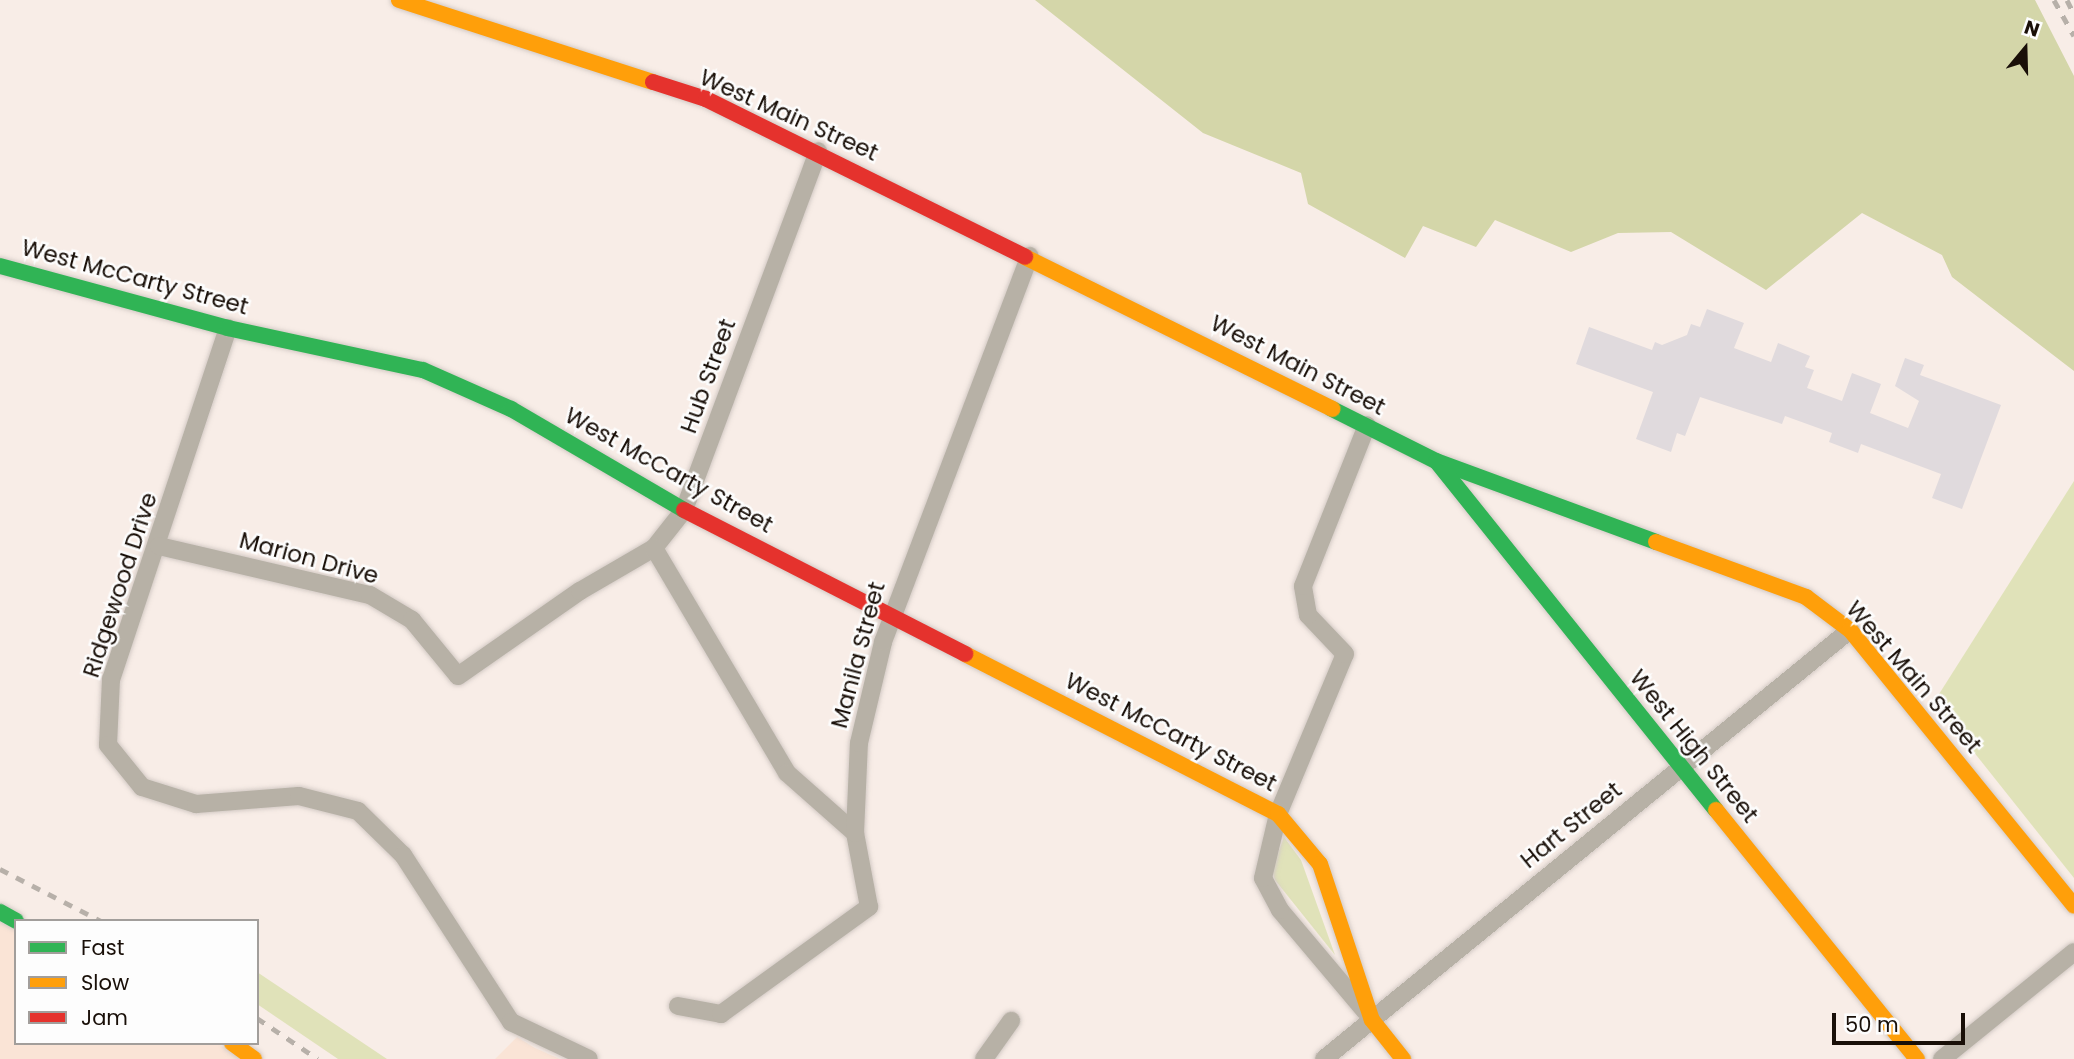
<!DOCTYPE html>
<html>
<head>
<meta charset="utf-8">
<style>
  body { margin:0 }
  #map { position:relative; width:2074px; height:1059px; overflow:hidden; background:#f8ede7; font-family:Poppins,sans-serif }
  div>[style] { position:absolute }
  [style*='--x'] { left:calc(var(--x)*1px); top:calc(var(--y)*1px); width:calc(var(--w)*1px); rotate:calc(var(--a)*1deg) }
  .built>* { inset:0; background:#fae4d6 }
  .green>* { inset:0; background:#e0e2b9 }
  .forest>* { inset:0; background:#d4d6a9 }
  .building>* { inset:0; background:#e0dadd }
  .roads { filter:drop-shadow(0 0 2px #d3cac5) drop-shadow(0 0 2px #d3cac5) }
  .street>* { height:18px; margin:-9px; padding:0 9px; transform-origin:9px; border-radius:9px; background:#b7b1a6 }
  .fast>* { height:16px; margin:-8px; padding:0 8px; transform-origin:8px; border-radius:8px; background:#30b455 }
  .slow>* { height:16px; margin:-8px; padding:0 8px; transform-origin:8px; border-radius:8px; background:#ff9f0a }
  .jam>* { height:16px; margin:-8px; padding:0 8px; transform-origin:8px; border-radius:8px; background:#e5322d }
  .rail>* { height:5px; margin-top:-2.5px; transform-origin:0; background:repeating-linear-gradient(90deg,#b7b0a9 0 9px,transparent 0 18px) }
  span { translate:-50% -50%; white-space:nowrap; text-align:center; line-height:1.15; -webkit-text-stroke:5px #fdfdfd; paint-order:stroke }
  .street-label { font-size:23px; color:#190f08 }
  .legend { position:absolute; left:14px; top:919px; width:245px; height:126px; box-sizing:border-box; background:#fdfdfd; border:2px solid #a29e9b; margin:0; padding:9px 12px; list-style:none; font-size:21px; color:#190f08 }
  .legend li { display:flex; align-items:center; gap:14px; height:35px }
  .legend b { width:35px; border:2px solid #a29e9b }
  .north { position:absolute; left:1990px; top:14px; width:70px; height:70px; -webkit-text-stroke:5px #fdfdfd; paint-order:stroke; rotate:19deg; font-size:19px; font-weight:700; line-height:28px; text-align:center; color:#190f08 }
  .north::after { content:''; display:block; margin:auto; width:24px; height:32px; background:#190f08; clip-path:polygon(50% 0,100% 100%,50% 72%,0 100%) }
  .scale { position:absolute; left:1832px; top:1013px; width:133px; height:32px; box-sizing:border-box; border:4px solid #190f08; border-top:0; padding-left:9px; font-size:21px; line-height:24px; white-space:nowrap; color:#190f08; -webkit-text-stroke:5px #fdfdfd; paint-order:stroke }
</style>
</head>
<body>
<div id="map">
  <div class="built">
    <i style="clip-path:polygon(0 922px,16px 930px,16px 1043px,217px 1043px,241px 1059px,0 1059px)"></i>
    <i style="clip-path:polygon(517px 1037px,535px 1048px,560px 1059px,495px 1059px)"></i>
  </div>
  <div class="green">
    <i style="clip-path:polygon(2074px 481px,2074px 878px,1934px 702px)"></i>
    <i style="clip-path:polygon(1284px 837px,1301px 860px,1335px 955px,1275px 880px,1272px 870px)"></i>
    <i style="clip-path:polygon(257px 972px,387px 1059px,338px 1059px,257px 1004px)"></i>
  </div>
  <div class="forest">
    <i style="clip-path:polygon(1035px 0,2035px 0,2074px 76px,2074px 371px,1952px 277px,1942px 255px,1862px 213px,1766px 290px,1671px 232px,1618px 233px,1571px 252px,1495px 220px,1476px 247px,1423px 226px,1405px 258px,1308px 204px,1301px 173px,1203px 133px)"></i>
  </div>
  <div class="building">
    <i style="clip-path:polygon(1707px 309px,1744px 323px,1734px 348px,1771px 362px,1778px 343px,1810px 356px,1805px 367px,1814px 370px,1807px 388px,1842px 401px,1852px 373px,1881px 384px,1870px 413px,1908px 428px,1919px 401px,1895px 386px,1905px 358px,1924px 365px,1920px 375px,2001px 405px,1962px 509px,1932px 498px,1941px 474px,1861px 444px,1858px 453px,1829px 442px,1832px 433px,1785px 416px,1782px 424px,1700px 397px,1685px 436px,1677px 433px,1671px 452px,1636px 439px,1653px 392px,1576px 364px,1589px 327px,1652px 350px,1655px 342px,1662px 345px,1687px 335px,1691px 324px,1700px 327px)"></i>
  </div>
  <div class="roads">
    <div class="street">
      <i style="--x:228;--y:328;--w:370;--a:108.4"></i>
      <i style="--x:111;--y:679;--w:66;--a:92.6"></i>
      <i style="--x:108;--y:745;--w:54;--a:51"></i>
      <i style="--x:142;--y:787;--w:57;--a:17.5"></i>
      <i style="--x:196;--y:804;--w:103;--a:-4.4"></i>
      <i style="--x:299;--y:796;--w:61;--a:14.3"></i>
      <i style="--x:358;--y:811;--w:63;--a:44.4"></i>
      <i style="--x:403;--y:855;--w:199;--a:57.1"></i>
      <i style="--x:511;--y:1022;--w:86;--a:25.4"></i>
      <i style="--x:159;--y:546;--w:217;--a:13.1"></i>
      <i style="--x:370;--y:595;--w:49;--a:30.8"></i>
      <i style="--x:412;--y:620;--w:72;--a:50.6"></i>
      <i style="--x:458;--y:676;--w:149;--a:-34.9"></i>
      <i style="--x:580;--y:591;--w:86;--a:-30.2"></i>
      <i style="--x:654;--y:548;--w:48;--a:-51.7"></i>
      <i style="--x:684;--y:510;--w:383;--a:-69.5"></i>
      <i style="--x:654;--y:548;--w:261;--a:59.4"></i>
      <i style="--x:787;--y:773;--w:91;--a:41.4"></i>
      <i style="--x:678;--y:1006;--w:44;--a:10.5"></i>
      <i style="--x:721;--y:1014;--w:183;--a:-35.9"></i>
      <i style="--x:869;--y:907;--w:75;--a:-100.7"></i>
      <i style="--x:855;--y:833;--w:90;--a:-87.5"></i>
      <i style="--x:859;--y:743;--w:104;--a:-76.6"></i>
      <i style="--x:883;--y:642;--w:413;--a:-69.2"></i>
      <i style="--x:1365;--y:1011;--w:132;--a:-130.1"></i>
      <i style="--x:1280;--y:910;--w:36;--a:-118"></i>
      <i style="--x:1263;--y:878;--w:66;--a:-76.8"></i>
      <i style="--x:1278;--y:814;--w:173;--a:-67.3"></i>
      <i style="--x:1345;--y:654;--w:54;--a:-133.5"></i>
      <i style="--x:1308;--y:615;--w:29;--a:-100"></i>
      <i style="--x:1303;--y:586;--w:173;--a:-68.3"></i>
      <i style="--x:984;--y:1059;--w:47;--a:-54.6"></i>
      <i style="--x:1324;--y:1059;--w:679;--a:-39.2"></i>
      <i style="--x:1942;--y:1059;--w:170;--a:-39"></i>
    </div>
    <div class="fast">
      <i style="--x:0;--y:266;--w:236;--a:15.2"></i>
      <i style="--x:228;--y:328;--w:199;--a:12.2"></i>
      <i style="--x:423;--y:370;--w:96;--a:23.9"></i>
      <i style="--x:511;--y:409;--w:200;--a:30.3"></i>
      <i style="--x:1332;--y:409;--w:116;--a:26.6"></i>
      <i style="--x:1436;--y:461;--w:234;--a:20.2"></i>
      <i style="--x:1437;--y:462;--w:446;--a:51.3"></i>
      <i style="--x:0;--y:912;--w:18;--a:29"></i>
    </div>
    <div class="slow">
      <i style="--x:399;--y:0;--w:267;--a:17.9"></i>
      <i style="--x:1025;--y:257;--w:343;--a:26.3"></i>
      <i style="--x:1656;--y:542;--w:160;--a:20.1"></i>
      <i style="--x:1806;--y:597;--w:55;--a:36.9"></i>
      <i style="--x:1850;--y:630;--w:355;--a:50.9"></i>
      <i style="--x:965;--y:654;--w:352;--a:27.1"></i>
      <i style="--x:1278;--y:814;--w:65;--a:50"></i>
      <i style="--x:1320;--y:864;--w:164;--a:71.6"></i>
      <i style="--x:1372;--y:1020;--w:50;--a:51.5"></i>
      <i style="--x:1716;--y:810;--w:320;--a:51.1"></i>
      <i style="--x:232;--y:1043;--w:27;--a:36"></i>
    </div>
    <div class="jam">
      <i style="--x:653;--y:82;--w:56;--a:17.8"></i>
      <i style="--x:706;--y:99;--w:356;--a:26.3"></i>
      <i style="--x:684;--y:510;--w:316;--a:27.1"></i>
    </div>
  </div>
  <div class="rail">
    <i style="--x:2054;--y:0;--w:41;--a:60.9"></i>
    <i style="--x:2067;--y:0;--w:16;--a:63"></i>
    <i style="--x:0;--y:869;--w:114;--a:27.2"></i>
    <i style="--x:257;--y:1018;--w:73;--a:33.9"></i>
  </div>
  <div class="street-label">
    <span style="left:789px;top:115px;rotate:24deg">West Main Street</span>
    <span style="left:135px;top:277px;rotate:15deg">West McCarty Street</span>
    <span style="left:1298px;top:365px;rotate:27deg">West Main Street</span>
    <span style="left:708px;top:376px;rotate:-70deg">Hub Street</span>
    <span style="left:669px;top:470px;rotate:29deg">West McCarty Street</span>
    <span style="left:309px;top:558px;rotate:15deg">Marion Drive</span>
    <span style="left:120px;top:585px;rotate:-72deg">Ridgewood Drive</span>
    <span style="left:858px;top:655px;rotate:-75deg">Manila Street</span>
    <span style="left:1914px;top:677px;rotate:49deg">West Main Street</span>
    <span style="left:1171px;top:732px;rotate:27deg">West McCarty Street</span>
    <span style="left:1694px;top:746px;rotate:51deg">West High Street</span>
    <span style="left:1571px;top:825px;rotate:-39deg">Hart Street</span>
  </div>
  <ul class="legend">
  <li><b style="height:9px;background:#30b455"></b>Fast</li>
  <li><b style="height:9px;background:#ff9f0a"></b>Slow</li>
  <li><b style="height:9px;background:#e5322d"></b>Jam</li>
  </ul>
  <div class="north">N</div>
  <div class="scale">50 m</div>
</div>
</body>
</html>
